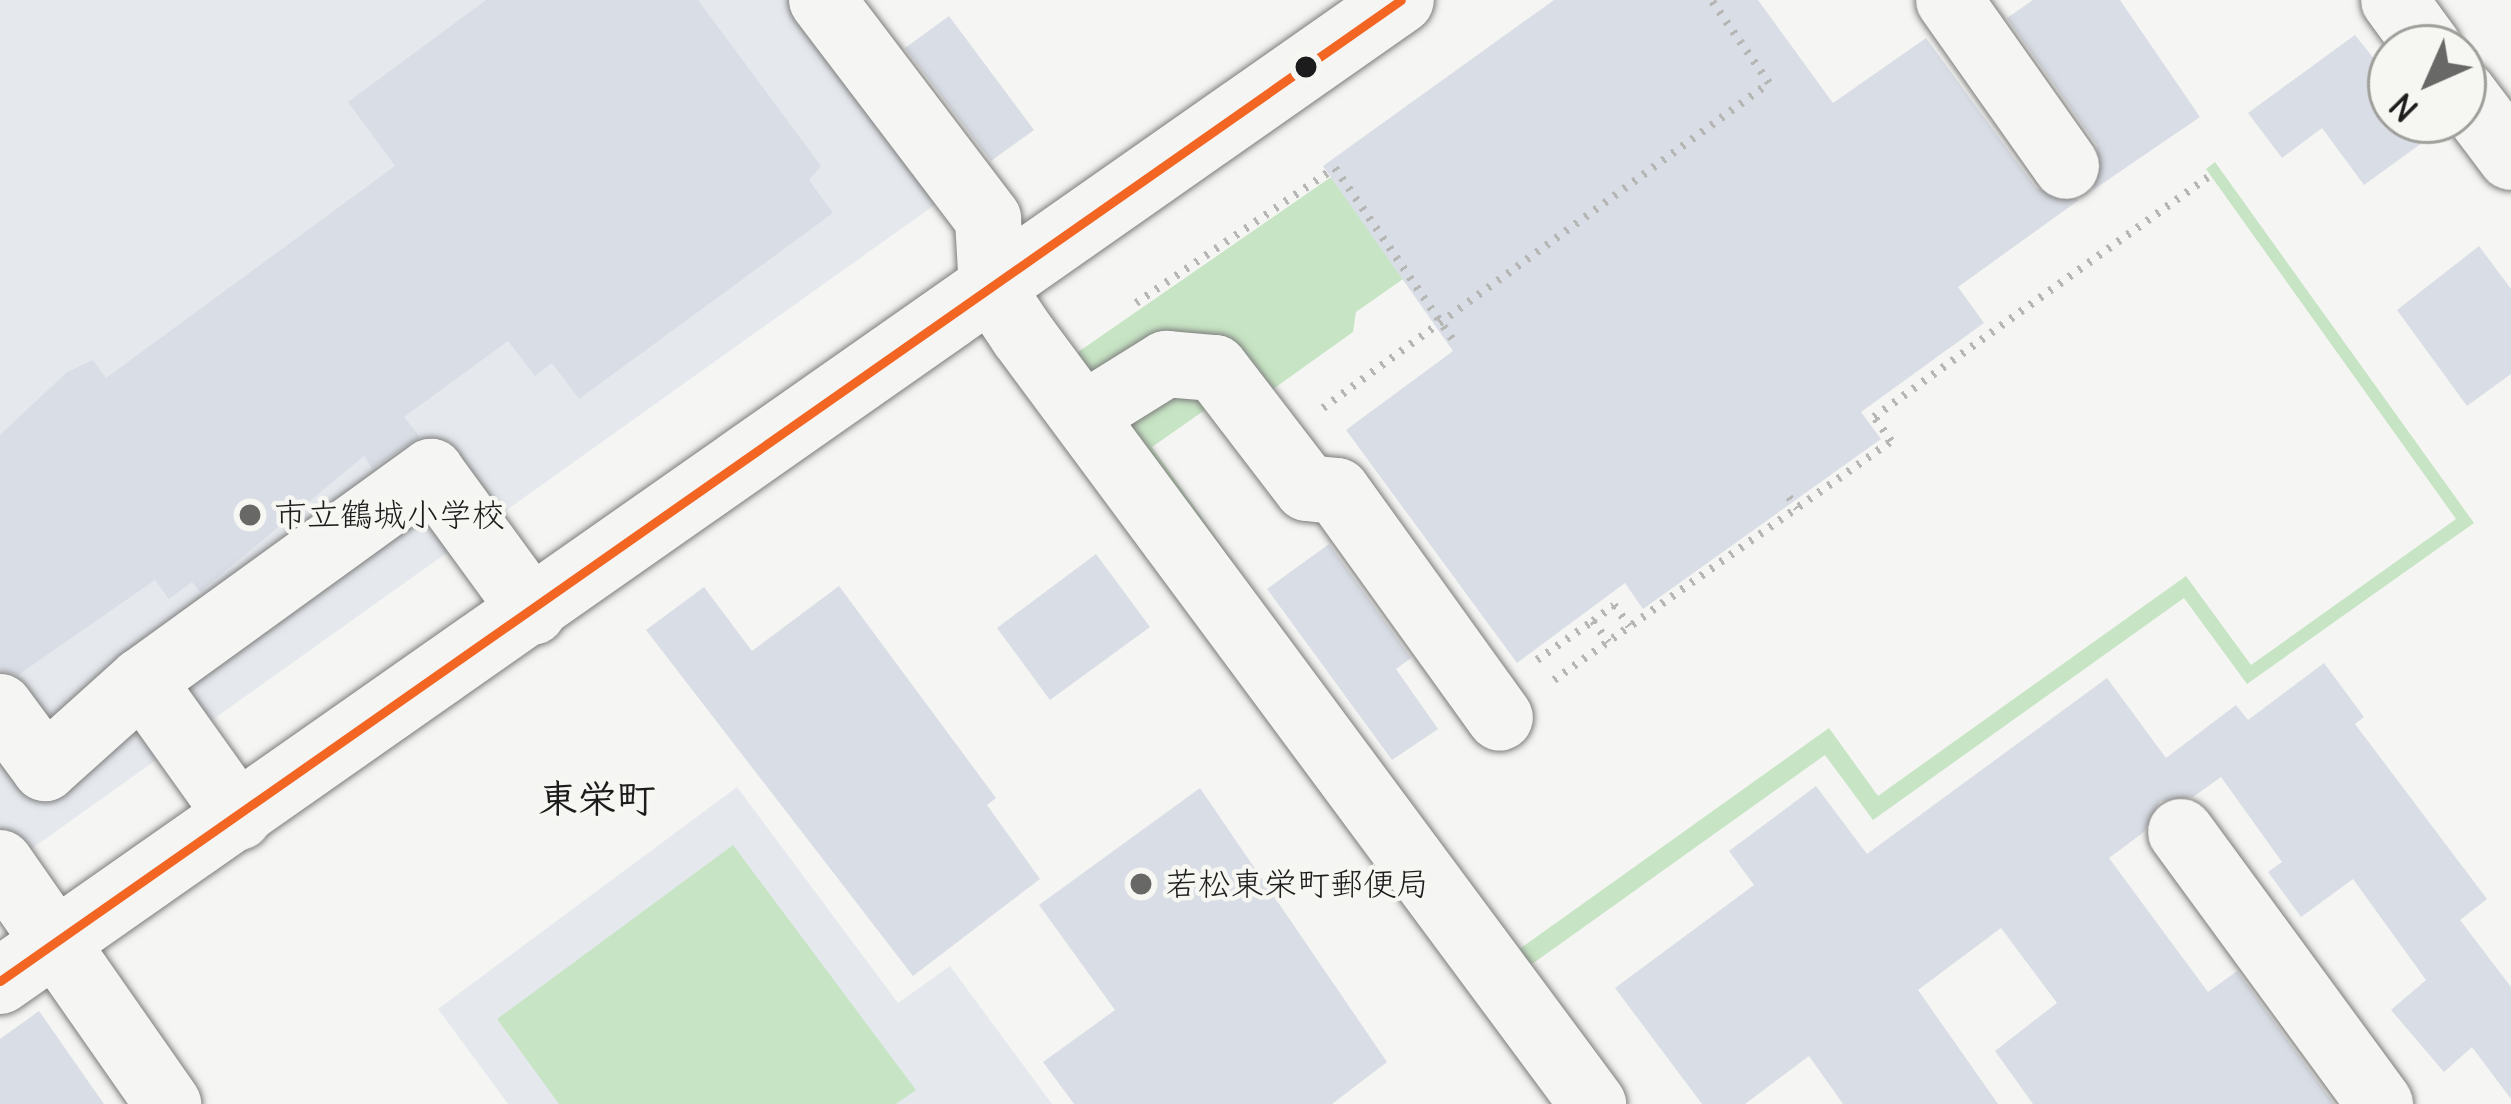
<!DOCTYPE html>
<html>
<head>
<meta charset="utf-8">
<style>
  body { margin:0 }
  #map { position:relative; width:2511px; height:1104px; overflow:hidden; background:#f5f5f3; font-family:Delius,"Klee One",sans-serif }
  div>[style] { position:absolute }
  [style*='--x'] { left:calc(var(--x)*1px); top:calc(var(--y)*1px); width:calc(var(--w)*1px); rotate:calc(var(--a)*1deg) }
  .built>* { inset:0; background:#e5e9ee }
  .green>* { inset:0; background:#c7e5c4 }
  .building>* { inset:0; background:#d9dde5 }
  .path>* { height:8px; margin-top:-4px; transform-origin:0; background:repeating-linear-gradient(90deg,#b6b6b5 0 3px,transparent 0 12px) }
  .roads { filter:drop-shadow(0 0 3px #7e7e7d) drop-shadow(0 0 3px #7e7e7d) }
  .minor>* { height:66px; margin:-33px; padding:0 33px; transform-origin:33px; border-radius:33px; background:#f5f5f3 }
  .bus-1>* { height:9px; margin:-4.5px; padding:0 4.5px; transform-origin:4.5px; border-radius:4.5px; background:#f26522 }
  .dots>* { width:33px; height:33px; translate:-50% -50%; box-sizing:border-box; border:6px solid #f6f6f2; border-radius:50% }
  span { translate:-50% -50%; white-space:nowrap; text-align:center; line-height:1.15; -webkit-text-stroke:9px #f6f6f2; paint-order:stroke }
  .poi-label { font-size:33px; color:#1c1c1c }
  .left { translate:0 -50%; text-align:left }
  .quarter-label { font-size:39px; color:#1c1c1c; font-weight:700 }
  .north { position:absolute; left:2367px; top:24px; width:120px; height:120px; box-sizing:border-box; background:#f6f6f2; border:3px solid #9f9f9c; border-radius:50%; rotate:225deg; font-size:33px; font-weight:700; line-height:48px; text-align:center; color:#1c1c1c }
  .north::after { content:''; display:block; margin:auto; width:42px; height:54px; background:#686867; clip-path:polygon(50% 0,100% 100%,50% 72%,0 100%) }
</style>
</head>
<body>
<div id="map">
  <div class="built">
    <i style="clip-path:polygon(0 0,797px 0,943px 199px,20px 857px,0 830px)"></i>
    <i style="clip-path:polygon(737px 787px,898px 1003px,950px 966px,1052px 1104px,508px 1104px,438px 1009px)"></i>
  </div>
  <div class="green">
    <i style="clip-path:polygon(2215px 162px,2474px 523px,2247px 684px,2184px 598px,1873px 820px,1825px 755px,1511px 979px,1511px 955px,1829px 728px,1878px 796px,2186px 576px,2251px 665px,2456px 519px,2206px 169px)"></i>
    <i style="clip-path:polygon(1331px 177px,1403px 279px,1356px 312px,1353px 332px,1266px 394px,1090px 391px,1068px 359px)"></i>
    <i style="clip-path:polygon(1171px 384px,1212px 405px,1152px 447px,1430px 841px,1111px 417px)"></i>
    <i style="clip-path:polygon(733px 845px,916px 1090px,896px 1104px,559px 1104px,497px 1019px)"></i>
  </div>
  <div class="building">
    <i style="clip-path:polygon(486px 0,698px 0,821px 166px,809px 180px,833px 213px,579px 399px,552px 363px,535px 376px,508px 341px,404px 417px,420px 437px,372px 468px,364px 456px,200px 592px,192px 582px,169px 599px,155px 580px,18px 675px,0 670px,0 435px,67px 372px,93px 360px,106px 378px,395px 166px,348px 102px)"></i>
    <i style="clip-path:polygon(1554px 0,1758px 0,1833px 103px,1926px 38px,2036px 188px,2079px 200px,1958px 287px,1984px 323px,1861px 412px,1881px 439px,1643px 609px,1625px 583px,1517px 663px,1346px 430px,1453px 351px,1323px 166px)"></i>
    <i style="clip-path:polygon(2033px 0,2120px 0,2200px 117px,2093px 190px,2097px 145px,2007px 18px)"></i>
    <i style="clip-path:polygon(949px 16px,1034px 130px,991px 161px,905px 48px)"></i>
    <i style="clip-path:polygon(2355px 35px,2391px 80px,2391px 120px,2422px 143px,2364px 185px,2322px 128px,2282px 158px,2248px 113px)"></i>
    <i style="clip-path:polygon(2479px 246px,2511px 289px,2511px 374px,2467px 406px,2397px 310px)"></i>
    <i style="clip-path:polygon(1329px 544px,1411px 658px,1396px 669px,1438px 729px,1392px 760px,1267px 589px)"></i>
    <i style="clip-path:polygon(1096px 554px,1150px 627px,1050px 700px,997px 628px)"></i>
    <i style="clip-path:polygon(839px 586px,996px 798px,987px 805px,1040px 879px,913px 976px,646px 630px,704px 587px,752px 651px)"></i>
    <i style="clip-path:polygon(2324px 663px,2364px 717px,2355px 724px,2487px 899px,2460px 920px,2511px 987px,2511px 1099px,2472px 1047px,2444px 1072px,2391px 1010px,2426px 980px,2353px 879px,2301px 917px,2268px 872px,2282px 862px,2221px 777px,2193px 797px,2160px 801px,2144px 832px,2109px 858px,2208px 992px,2237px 971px,2334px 1104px,2033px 1104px,1995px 1051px,2057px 1003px,2001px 928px,1918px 990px,1998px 1104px,1843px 1104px,1809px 1056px,1745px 1104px,1702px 1104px,1615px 988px,1754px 885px,1729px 851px,1816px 786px,1867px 854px,2107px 678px,2166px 758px,2236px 705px,2248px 720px)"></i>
    <i style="clip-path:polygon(1200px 788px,1387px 1062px,1332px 1104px,1074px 1104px,1043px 1062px,1115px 1010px,1039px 905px)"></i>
    <i style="clip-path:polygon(39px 1011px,104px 1104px,0 1104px,0 1039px)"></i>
  </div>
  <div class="path">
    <i style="--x:1136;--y:303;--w:240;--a:-34.2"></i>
    <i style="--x:1335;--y:168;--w:211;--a:55.6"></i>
    <i style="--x:1323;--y:408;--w:552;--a:-36.08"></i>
    <i style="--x:1769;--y:83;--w:101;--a:-124.9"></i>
    <i style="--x:1789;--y:497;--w:14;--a:54"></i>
    <i style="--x:1593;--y:621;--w:26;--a:-37"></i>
    <i style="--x:1614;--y:605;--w:26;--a:54"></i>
    <i style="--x:1537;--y:660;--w:68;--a:-34.9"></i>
    <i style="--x:1593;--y:621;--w:26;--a:54"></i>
    <i style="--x:1554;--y:680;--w:413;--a:-35.3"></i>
    <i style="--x:1891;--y:441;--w:29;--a:-125"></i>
    <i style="--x:1874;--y:417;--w:411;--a:-35.7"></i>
  </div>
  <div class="roads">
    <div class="minor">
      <i style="--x:822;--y:0;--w:275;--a:52.8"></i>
      <i style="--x:988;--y:219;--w:70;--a:86.7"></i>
      <i style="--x:992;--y:289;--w:54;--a:56.3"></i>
      <i style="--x:1022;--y:334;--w:959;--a:53.44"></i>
      <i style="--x:1949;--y:0;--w:203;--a:54.8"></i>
      <i style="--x:2394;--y:0;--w:59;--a:53.9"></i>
      <i style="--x:2463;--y:93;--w:80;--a:53.1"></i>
      <i style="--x:1084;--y:415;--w:97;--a:-31.9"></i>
      <i style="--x:1166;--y:364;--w:49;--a:4.7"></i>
      <i style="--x:1215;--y:368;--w:151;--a:52.5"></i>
      <i style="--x:1307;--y:488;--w:30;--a:6"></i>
      <i style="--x:1337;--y:491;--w:279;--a:54.3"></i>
      <i style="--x:142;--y:681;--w:167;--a:54.5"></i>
      <i style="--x:0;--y:707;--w:76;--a:53.6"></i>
      <i style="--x:45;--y:768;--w:130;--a:-41.9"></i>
      <i style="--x:142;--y:681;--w:357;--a:-35.9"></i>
      <i style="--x:431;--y:472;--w:173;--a:53.9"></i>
      <i style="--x:2181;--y:832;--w:337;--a:53.8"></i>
      <i style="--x:0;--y:863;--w:294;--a:55.1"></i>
      <i style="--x:0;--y:981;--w:1710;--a:-35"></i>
    </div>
  </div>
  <div class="bus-1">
    <i style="--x:0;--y:981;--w:1710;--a:-35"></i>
  </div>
  <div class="dots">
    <i style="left:1306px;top:67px;background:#1c1c1c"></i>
    <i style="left:250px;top:515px;background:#686867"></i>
    <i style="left:1141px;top:884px;background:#686867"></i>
  </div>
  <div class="poi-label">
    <span class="left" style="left:274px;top:515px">市立鶴城小学校</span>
    <span class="left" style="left:1165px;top:884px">若松東栄町郵便局</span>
  </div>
  <div class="quarter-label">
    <span style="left:597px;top:799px">東栄町</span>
  </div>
  <div class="north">N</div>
</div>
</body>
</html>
